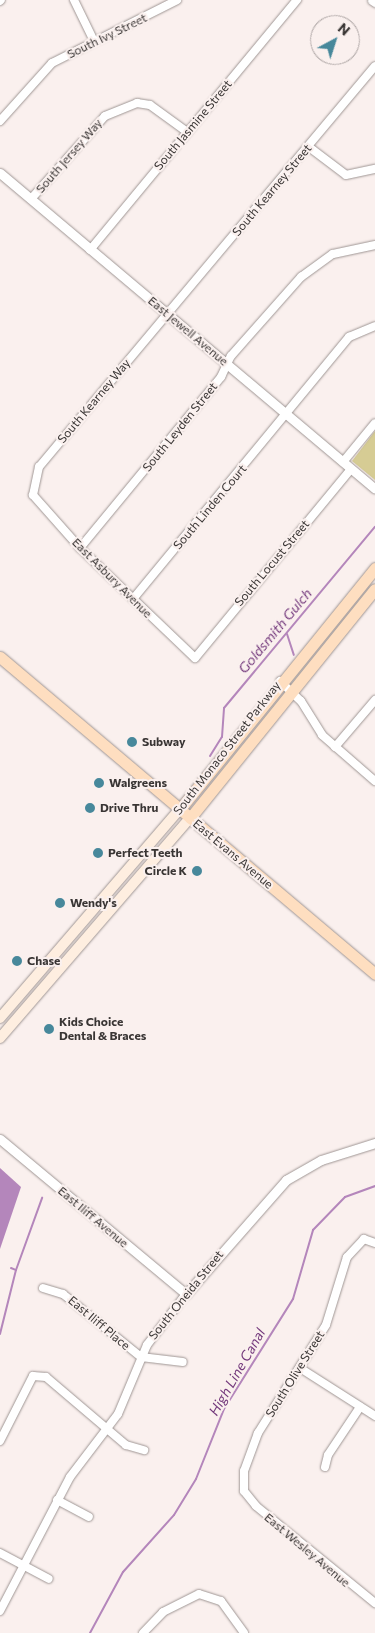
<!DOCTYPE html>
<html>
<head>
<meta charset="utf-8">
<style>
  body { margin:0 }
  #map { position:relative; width:375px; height:1633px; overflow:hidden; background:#faf0ee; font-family:Commissioner,sans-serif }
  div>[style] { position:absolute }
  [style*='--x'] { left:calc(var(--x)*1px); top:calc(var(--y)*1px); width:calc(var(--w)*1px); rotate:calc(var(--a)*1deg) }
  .green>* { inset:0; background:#d6cc94 }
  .water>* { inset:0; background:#b486bb }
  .stream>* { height:2px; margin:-1px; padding:0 1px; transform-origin:1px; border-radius:1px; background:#b486bb }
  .roads { filter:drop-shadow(0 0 1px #9f9694) drop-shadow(0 0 1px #9f9694) }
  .minor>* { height:8px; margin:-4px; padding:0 4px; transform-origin:4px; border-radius:4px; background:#fff }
  .tertiary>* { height:9px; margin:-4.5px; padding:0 4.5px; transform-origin:4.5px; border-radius:4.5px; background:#fff }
  .secondary>* { height:10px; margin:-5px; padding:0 5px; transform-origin:5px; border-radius:5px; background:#feeee0 }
  .primary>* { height:11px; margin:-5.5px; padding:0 5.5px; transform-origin:5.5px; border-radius:5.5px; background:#fedec0 }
  .dots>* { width:14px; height:14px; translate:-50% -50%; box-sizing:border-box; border:2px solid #faf0ee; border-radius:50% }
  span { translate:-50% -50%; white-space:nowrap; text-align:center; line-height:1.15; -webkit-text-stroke:4px #faf0ee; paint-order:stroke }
  .street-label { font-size:12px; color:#393534 }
  .poi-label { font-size:12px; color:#393534; font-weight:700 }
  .left { translate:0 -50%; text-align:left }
  .right { translate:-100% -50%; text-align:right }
  .water-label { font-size:14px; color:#743a7d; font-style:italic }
  .north { position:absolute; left:310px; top:15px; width:50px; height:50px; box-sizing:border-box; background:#faf0ee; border:1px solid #ada5a4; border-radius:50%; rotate:40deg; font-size:14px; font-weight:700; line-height:20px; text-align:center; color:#393534 }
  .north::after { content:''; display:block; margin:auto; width:18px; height:22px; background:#47889b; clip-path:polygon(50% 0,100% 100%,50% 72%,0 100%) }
</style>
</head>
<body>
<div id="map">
  <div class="green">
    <i style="clip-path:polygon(375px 431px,375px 480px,352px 461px)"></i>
  </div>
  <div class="water">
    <i style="clip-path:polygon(0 1168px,21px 1187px,0 1249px)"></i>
  </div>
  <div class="stream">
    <i style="--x:287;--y:634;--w:22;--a:72"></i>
    <i style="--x:210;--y:756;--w:22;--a:-58"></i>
    <i style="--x:222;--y:737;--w:29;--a:-86"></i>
    <i style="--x:224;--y:708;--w:236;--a:-50.2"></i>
    <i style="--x:11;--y:1268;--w:5;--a:22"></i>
    <i style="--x:0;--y:1334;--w:66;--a:-76"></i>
    <i style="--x:16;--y:1270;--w:77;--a:-70.1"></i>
    <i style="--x:90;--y:1633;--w:69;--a:-61.6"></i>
    <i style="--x:123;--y:1572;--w:76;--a:-48.2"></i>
    <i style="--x:174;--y:1515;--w:42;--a:-58.6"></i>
    <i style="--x:196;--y:1479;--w:75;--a:-68.2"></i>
    <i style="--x:224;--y:1409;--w:130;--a:-57.9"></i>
    <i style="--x:293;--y:1299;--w:72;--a:-73.8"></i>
    <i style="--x:313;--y:1230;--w:46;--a:-45.9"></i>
    <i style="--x:345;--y:1197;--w:32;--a:-20"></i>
  </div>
  <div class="roads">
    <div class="minor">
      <i style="--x:74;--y:0;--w:43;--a:64"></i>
      <i style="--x:0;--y:1;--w:1;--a:-45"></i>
      <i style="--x:0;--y:121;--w:78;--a:-48.1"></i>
      <i style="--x:52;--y:63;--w:140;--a:-26.7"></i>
      <i style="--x:309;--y:147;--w:46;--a:37.1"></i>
      <i style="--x:346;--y:175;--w:30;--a:-12"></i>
      <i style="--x:31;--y:199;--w:111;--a:-48.3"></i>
      <i style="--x:105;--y:116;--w:35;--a:-22"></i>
      <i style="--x:137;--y:103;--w:13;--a:9"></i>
      <i style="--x:150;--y:105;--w:46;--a:36.1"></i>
      <i style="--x:90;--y:250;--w:325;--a:-50.4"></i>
      <i style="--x:343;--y:462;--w:50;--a:-50.6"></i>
      <i style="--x:351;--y:469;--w:245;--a:129.5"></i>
      <i style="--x:195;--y:658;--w:159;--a:-136.3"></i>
      <i style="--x:80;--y:548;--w:71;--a:-131.6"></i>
      <i style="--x:33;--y:495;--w:29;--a:-78"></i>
      <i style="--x:39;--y:467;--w:523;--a:-50.04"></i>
      <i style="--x:80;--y:548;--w:222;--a:-50.5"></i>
      <i style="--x:221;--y:377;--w:23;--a:-65"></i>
      <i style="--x:231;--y:356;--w:106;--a:-48.5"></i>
      <i style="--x:301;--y:277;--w:39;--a:-36"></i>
      <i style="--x:333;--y:254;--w:43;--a:-12.1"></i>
      <i style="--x:133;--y:599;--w:340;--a:-50.5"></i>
      <i style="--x:349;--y:337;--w:28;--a:-23"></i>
      <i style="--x:280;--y:681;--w:29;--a:44"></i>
      <i style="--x:301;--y:701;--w:40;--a:58"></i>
      <i style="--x:322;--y:735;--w:70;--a:41"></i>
      <i style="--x:335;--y:747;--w:62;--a:-49.6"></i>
      <i style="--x:375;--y:1243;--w:12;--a:-160"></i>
      <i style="--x:364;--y:1239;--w:25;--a:133"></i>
      <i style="--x:347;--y:1257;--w:71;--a:107.2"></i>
      <i style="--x:326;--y:1325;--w:128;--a:122.2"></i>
      <i style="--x:258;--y:1433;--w:40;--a:110.2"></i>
      <i style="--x:244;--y:1471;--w:20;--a:90"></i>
      <i style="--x:244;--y:1491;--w:19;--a:51"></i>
      <i style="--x:256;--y:1506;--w:154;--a:39.2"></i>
      <i style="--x:43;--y:1288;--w:21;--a:17"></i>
      <i style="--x:63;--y:1294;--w:100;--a:38.9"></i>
      <i style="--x:141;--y:1357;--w:42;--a:6.8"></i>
      <i style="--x:300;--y:1368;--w:89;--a:32.6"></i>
      <i style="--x:0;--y:1441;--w:73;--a:-63.1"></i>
      <i style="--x:33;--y:1376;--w:13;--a:4"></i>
      <i style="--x:46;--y:1377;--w:105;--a:40.4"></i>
      <i style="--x:126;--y:1445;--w:19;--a:16"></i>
      <i style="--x:325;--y:1467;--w:12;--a:-76"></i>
      <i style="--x:328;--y:1455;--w:58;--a:-56.3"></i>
      <i style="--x:57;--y:1500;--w:36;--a:28"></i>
      <i style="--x:0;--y:1553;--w:55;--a:28"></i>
      <i style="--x:0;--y:1611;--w:151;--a:-62.4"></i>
      <i style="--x:70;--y:1477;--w:79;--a:-52.7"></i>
      <i style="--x:118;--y:1414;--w:75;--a:-67.2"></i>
      <i style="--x:147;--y:1345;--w:64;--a:-52.6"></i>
      <i style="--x:143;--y:1633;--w:29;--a:-46"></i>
      <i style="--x:163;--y:1612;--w:40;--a:-26.6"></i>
      <i style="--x:199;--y:1594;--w:23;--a:18"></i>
      <i style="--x:221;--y:1601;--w:39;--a:54"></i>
    </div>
    <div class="tertiary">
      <i style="--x:372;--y:0;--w:4;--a:34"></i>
      <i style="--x:0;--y:173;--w:490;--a:40.1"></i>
      <i style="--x:0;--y:1139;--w:242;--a:39.8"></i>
      <i style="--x:186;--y:1294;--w:152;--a:-48.7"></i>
      <i style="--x:286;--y:1180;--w:40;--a:-29.7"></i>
      <i style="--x:321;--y:1160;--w:57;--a:-17.5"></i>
    </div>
    <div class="secondary">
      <i style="--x:0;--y:1018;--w:276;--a:-49.3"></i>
      <i style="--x:0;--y:1038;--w:291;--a:-49.2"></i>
    </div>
    <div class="primary">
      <i style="--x:0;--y:657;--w:491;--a:40.2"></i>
      <i style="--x:180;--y:809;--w:310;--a:-51"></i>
      <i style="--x:190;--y:818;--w:294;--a:-51.1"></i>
    </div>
  </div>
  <div class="dots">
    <i style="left:132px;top:742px;background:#47889b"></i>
    <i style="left:99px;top:783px;background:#47889b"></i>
    <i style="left:90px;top:808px;background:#47889b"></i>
    <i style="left:98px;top:853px;background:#47889b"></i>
    <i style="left:197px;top:871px;background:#47889b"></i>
    <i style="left:60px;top:903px;background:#47889b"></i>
    <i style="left:17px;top:961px;background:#47889b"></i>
    <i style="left:49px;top:1029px;background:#47889b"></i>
  </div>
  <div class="street-label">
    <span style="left:107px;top:36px;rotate:-26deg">South Ivy Street</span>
    <span style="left:193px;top:125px;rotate:-50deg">South Jasmine Street</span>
    <span style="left:69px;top:156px;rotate:-49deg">South Jersey Way</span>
    <span style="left:272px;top:190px;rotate:-50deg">South Kearney Street</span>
    <span style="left:188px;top:331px;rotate:40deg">East Jewell Avenue</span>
    <span style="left:94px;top:401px;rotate:-50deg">South Kearney Way</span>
    <span style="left:180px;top:427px;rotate:-51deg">South Leyden Street</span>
    <span style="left:210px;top:507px;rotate:-50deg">South Linden Court</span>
    <span style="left:272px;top:563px;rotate:-50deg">South Locust Street</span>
    <span style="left:112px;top:578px;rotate:45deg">East Asbury Avenue</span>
    <span style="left:227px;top:748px;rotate:-52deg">South Monaco Street Parkway</span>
    <span style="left:233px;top:854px;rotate:40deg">East Evans Avenue</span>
    <span style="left:93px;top:1217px;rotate:40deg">East Iliff Avenue</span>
    <span style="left:186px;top:1295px;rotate:-51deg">South Oneida Street</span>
    <span style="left:99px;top:1323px;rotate:40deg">East Iliff Place</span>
    <span style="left:295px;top:1374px;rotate:-58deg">South Olive Street</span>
    <span style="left:307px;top:1550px;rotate:40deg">East Wesley Avenue</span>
  </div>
  <div class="poi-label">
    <span class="left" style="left:142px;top:742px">Subway</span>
    <span class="left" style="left:109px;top:783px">Walgreens</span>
    <span class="left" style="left:100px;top:808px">Drive Thru</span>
    <span class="left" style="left:108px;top:853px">Perfect Teeth</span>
    <span class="right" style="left:187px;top:871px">Circle K</span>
    <span class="left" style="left:70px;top:903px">Wendy's</span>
    <span class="left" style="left:27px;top:961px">Chase</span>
    <span class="left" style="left:59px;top:1029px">Kids Choice<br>Dental &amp; Braces</span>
  </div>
  <div class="water-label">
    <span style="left:275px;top:631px;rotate:-50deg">Goldsmith Gulch</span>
    <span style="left:237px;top:1372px;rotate:-60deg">High Line Canal</span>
  </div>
  <div class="north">N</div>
</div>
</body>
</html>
